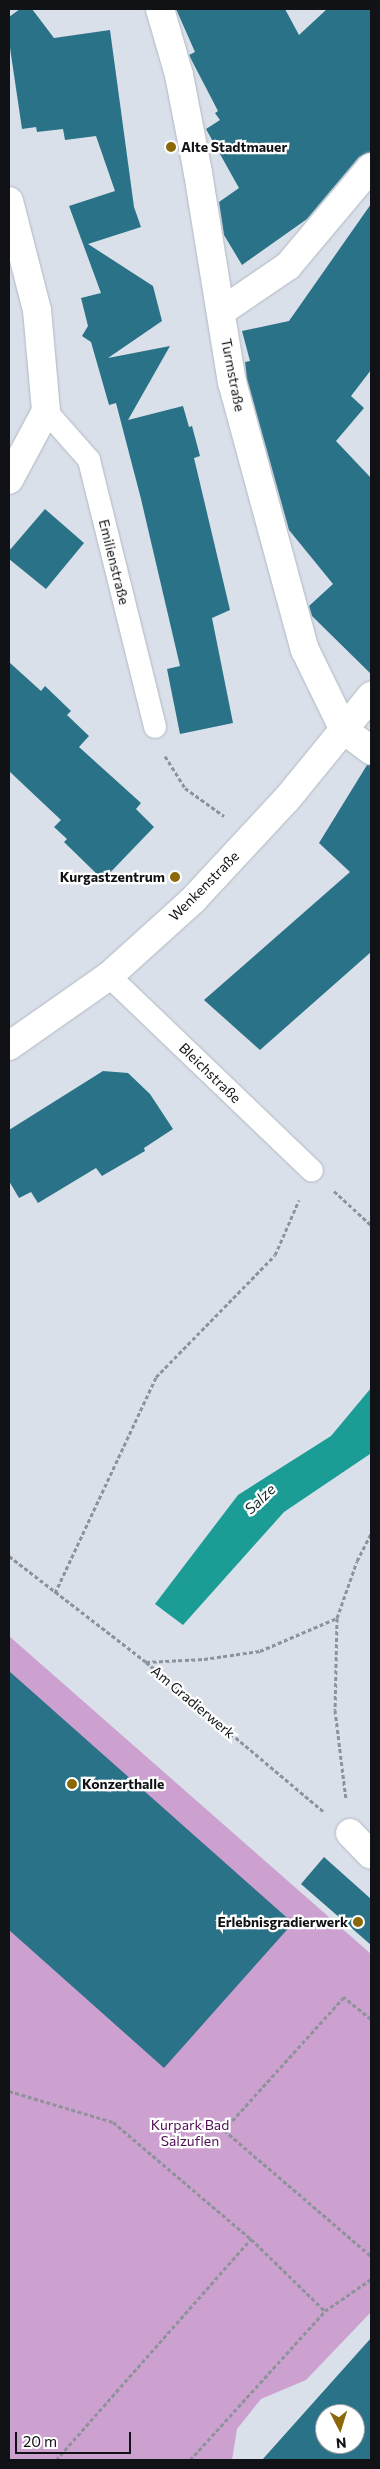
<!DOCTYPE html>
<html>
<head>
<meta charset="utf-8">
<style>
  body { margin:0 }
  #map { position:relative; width:380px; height:2469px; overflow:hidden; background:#d9e0ea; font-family:Commissioner,sans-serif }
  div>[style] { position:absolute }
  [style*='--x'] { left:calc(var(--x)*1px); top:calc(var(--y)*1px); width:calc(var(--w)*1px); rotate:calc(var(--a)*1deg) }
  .green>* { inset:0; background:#cda1cf }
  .water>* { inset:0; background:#1b9c94 }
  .building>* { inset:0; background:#2a7288 }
  .path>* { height:3px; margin-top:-1.5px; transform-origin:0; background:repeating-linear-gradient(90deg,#8e939b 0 4px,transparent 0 6.5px) }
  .roads { filter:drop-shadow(0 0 1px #b1b8c1) drop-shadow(0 0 1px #b1b8c1) }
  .service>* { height:22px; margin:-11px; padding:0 11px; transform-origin:11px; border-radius:11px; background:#fff }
  .pedestrian>* { height:28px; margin:-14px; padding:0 14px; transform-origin:14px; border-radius:14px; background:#fff }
  .minor>* { height:28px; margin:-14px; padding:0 14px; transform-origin:14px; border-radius:14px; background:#fff }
  .dots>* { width:14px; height:14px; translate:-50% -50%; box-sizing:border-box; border:2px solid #fff; border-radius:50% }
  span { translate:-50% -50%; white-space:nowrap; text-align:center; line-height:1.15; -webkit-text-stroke:4.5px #fff; paint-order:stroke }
  .poi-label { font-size:14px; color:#101215; font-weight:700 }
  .left { translate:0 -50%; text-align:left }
  .right { translate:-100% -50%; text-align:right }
  .street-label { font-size:14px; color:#101215 }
  .park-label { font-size:14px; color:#501055 }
  .water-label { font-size:15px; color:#152f2d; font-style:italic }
  .frame { position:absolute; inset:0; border:10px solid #101215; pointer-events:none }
  .north { position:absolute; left:315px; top:2404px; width:50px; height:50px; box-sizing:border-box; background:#fff; border:1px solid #9fa0a1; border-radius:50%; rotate:175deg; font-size:14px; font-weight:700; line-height:20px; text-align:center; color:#101215 }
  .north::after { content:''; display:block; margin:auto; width:18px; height:22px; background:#8b6909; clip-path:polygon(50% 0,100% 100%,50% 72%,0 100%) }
  .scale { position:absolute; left:15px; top:2432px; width:116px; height:22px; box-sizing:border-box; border:2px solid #101215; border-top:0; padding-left:6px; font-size:15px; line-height:18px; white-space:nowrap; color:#101215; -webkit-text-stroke:4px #fff; paint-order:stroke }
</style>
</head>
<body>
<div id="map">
  <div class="green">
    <i style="clip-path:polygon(9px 1636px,371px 1954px,371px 2312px,306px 2380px,261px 2399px,237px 2429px,232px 2460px,9px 2460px)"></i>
  </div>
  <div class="water">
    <i style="clip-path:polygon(371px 1388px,370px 1454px,284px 1512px,183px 1625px,155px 1604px,238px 1495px,331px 1436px)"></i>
  </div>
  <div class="building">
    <i style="clip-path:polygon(20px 9px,32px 9px,54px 38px,110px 30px,134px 207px,141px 227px,88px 244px,153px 286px,162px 321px,108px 358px,170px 346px,128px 420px,183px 406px,189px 427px,192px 426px,200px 456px,194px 458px,230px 610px,212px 618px,233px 723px,180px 734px,167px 669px,180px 666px,141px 499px,116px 403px,109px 405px,91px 342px,82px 336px,88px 326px,81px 298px,101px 293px,69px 206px,115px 191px,96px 136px,65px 140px,63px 129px,37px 132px,36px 127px,22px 129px,9px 41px,9px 17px)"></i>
    <i style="clip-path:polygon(176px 9px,285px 9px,299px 35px,327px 9px,371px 9px,371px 152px,359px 157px,307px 219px,242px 265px,224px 235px,219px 202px,239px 188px,206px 129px,220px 120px,215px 113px,218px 111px,191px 59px,189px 55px,195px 52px)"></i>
    <i style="clip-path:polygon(371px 204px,371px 370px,351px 396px,364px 408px,336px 441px,371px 478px,371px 674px,312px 616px,309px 606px,333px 584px,289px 530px,247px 379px,245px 362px,250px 361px,242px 331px,289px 321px)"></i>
    <i style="clip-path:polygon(45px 509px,84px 543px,46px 589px,9px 559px,9px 551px)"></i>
    <i style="clip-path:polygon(9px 662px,41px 691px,45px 686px,71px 711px,67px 715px,89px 736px,79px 747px,141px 803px,136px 809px,154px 827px,103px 880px,64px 842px,67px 839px,54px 827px,61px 820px,9px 771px)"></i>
    <i style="clip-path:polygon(367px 765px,371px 765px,371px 952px,260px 1050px,204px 1000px,350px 872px,319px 843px)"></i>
    <i style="clip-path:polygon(103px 1071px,128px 1073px,150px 1094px,173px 1129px,144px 1148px,145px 1151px,102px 1176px,96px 1168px,38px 1203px,31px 1192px,19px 1198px,9px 1181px,9px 1130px)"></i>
    <i style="clip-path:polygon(9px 1671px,293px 1923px,164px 2068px,9px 1930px)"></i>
    <i style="clip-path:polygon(324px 1857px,371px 1899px,371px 1945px,301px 1884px)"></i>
    <i style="clip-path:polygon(evenodd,371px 2338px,371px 2460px,262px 2460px,371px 2338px,325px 2414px,355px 2414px,355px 2444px,325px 2444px,325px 2414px)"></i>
  </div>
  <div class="path">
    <i style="--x:165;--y:756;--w:38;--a:58"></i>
    <i style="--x:185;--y:788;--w:48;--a:35.7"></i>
    <i style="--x:334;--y:1191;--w:50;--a:42.6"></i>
    <i style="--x:9;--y:1556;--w:173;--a:37.7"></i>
    <i style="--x:146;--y:1662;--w:233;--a:40.1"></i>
    <i style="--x:55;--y:1593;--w:238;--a:-64.9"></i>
    <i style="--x:156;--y:1377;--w:170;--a:-45.7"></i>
    <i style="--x:275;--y:1255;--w:60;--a:-66.4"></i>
    <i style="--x:337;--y:1618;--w:92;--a:91.2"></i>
    <i style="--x:335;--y:1710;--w:91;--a:83"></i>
    <i style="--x:146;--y:1662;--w:58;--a:-3"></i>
    <i style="--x:204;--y:1659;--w:57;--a:-8.1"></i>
    <i style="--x:260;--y:1651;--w:84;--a:-23.2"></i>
    <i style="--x:337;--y:1618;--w:60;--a:-70.7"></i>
    <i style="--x:357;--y:1561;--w:31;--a:-63"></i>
    <i style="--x:371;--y:2019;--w:35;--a:-141"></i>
    <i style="--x:344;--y:1997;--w:179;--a:132.1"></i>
    <i style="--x:224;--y:2130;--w:194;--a:40.6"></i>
    <i style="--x:9;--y:2091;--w:109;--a:16.6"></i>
    <i style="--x:113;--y:2122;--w:181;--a:40.3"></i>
    <i style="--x:251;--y:2239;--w:103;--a:44.2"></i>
    <i style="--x:56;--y:2460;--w:295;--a:-48.6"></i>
    <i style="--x:190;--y:2460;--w:201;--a:-47.8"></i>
    <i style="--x:325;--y:2311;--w:56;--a:-34.8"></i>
  </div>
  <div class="roads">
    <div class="service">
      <i style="--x:46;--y:411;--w:65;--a:48.7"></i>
      <i style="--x:89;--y:460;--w:275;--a:76.1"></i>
      <i style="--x:109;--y:976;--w:281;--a:43.8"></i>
    </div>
    <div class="pedestrian">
      <i style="--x:350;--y:1833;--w:30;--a:46"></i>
    </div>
    <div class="minor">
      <i style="--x:160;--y:9;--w:69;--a:73.9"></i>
      <i style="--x:179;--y:75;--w:100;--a:79"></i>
      <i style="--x:198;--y:173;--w:212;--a:80.8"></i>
      <i style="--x:232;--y:382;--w:278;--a:74.8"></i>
      <i style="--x:305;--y:650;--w:89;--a:64"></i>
      <i style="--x:344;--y:730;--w:34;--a:37"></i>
      <i style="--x:9;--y:201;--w:113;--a:75.6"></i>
      <i style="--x:37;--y:310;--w:101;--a:84.9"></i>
      <i style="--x:46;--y:411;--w:78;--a:118.2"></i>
      <i style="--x:222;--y:311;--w:80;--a:-34.3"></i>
      <i style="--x:288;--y:266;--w:129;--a:-50"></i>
      <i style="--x:9;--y:1046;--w:122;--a:-35"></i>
      <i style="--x:109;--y:976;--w:113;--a:-42.1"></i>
      <i style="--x:193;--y:900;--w:138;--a:-47.1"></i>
      <i style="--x:287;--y:799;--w:133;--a:-50.8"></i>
    </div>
  </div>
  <div class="dots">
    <i style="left:171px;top:147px;background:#8b6909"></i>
    <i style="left:175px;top:877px;background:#8b6909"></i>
    <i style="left:72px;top:1784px;background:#8b6909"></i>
    <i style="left:358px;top:1922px;background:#8b6909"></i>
  </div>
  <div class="poi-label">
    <span class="left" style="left:181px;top:147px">Alte Stadtmauer</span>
    <span class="right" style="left:165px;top:877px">Kurgastzentrum</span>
    <span class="left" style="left:82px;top:1784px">Konzerthalle</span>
    <span class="right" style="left:348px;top:1922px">Erlebnisgradierwerk</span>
  </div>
  <div class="street-label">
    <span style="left:233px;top:375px;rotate:79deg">Turmstraße</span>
    <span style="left:114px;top:562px;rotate:76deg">Emilienstraße</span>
    <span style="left:204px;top:886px;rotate:-45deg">Wenkenstraße</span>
    <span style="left:210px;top:1073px;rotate:44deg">Bleichstraße</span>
    <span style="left:193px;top:1702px;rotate:40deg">Am Gradierwerk</span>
  </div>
  <div class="park-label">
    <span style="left:190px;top:2133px">Kurpark Bad<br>Salzuflen</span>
  </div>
  <div class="water-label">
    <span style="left:260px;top:1499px;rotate:-44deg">Salze</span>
  </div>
  <div class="frame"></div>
  <div class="north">N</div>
  <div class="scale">20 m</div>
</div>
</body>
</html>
